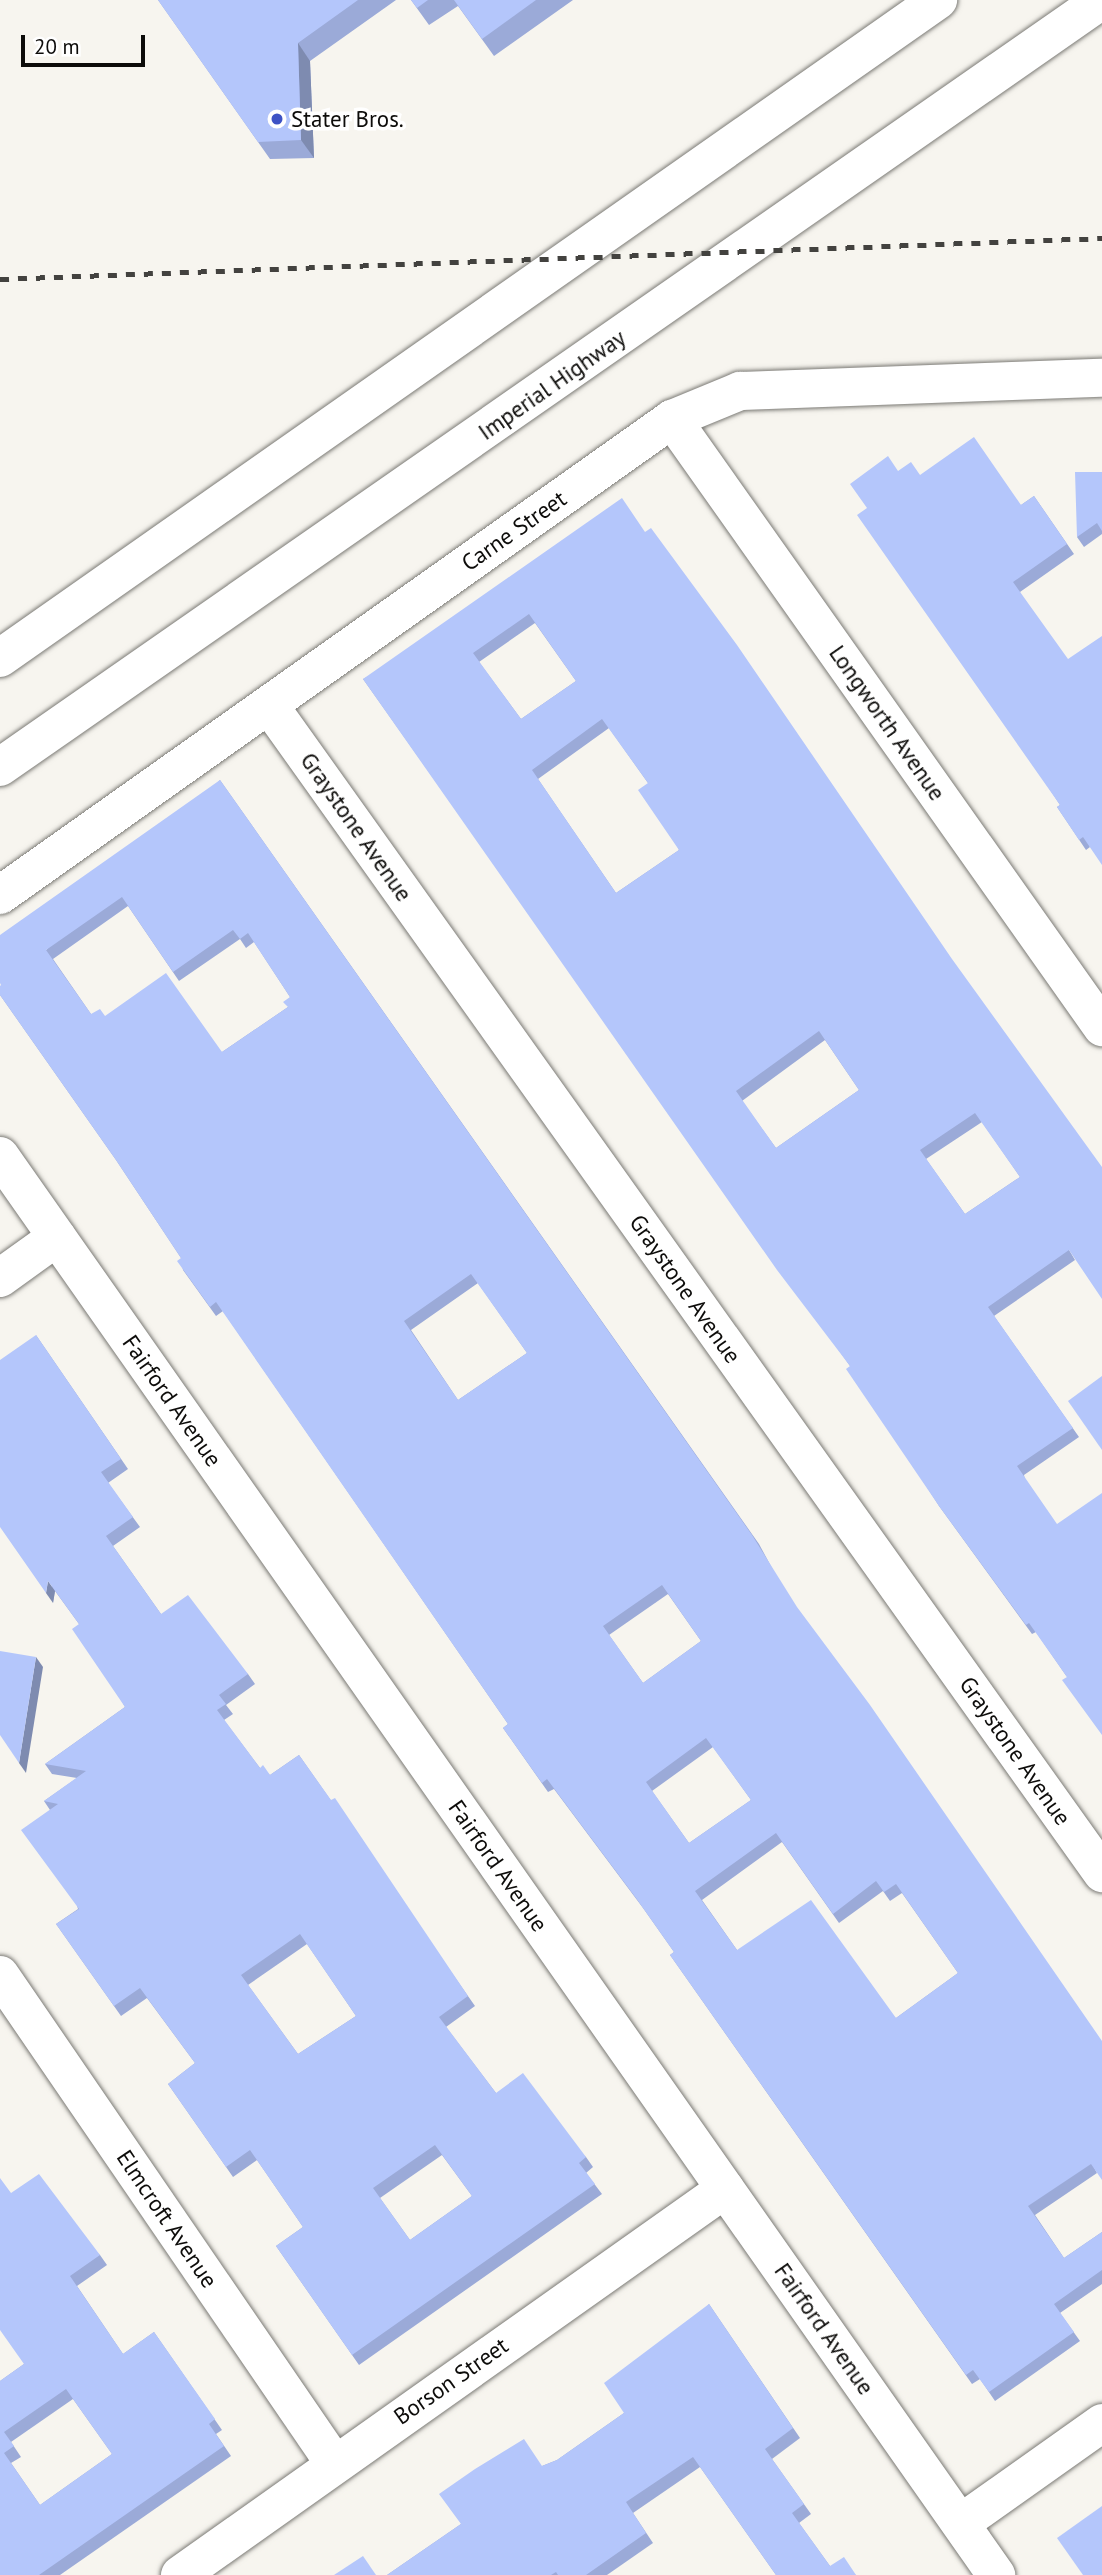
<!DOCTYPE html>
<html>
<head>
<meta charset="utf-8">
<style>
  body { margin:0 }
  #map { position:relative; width:1102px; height:2575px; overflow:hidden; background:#f7f5ef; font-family:"PT Sans",sans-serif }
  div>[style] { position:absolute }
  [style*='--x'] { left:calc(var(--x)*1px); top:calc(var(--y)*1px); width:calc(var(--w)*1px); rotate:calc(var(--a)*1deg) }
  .roads { filter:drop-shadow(0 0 2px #7b7a75) drop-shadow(0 0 2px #7b7a75) }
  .minor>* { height:38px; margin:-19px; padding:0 19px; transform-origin:19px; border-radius:19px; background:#fff }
  .major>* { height:38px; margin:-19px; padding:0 19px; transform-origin:19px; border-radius:19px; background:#fff }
  .rail>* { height:5px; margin-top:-2.5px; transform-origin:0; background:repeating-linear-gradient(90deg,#43423f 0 9px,transparent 0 18px) }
  .wall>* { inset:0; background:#9baad8 }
  .shaded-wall>* { inset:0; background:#7e8bb0 }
  .building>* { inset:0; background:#b4c6fb }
  .dots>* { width:19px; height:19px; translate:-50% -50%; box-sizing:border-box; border:4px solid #fff; border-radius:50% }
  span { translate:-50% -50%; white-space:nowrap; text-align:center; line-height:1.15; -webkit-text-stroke:7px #fff; paint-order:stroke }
  .poi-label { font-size:23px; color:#0d0c0a }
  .left { translate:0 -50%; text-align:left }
  .street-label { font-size:23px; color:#0d0c0a }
  .scale { position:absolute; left:21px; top:35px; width:124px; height:32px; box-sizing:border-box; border:4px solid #0d0c0a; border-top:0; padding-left:9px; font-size:21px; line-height:24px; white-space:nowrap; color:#0d0c0a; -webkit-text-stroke:5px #fff; paint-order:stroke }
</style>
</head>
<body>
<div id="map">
  <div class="roads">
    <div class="minor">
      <i style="--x:672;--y:419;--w:745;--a:54.73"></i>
      <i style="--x:269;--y:705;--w:1435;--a:54.5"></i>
      <i style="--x:0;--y:895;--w:824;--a:-35.31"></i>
      <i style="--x:672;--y:419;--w:74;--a:-22.4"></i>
      <i style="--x:740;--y:391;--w:362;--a:-2.1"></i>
      <i style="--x:0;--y:1156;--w:1734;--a:54.93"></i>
      <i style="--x:0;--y:1278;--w:70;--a:-35.7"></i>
      <i style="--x:0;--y:1975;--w:591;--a:55.61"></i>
      <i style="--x:961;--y:2523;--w:173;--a:-35.3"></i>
      <i style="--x:180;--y:2575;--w:668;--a:-35.31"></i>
    </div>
    <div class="major">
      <i style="--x:0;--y:658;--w:1146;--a:-35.05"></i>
      <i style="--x:0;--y:767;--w:1343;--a:-34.84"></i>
    </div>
  </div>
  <div class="rail">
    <i style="--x:0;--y:279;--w:1103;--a:-2.13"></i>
  </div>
  <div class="wall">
    <i style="clip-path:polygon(158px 0,396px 0,310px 61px,314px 158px,270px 159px)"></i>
    <i style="clip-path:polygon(411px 0,573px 0,494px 56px,458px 6px,429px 25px)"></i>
    <i style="clip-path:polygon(898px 471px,920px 475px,1021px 505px,1034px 496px,1074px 554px,1020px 592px,1090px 847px,1086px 850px,1057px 807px,1060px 805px,867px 508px)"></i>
    <i style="clip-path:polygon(1102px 472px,1102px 534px,1084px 547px,1077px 537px)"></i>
    <i style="clip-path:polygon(evenodd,645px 532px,1075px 1260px,994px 1316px,1079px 1437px,1024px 1475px,1067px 1677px,1036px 1632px,1032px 1634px,939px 1506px,850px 1366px,363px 679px,645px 532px,535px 623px,576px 681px,521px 719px,479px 662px,535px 623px,645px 532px,609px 728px,648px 783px,679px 850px,616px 893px,538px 779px,609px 728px,645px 532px,825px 1040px,859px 1090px,776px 1148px,742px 1101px,825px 1040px,645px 532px,982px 1122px,1020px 1177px,965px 1214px,926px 1159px,982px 1122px)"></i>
    <i style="clip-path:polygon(evenodd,220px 780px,759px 1544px,1097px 2173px,1035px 2215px,1064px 2258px,1102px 2232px,1102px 2284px,1060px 2313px,1080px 2341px,995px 2401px,980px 2379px,972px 2384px,670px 1955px,674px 1952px,643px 1908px,554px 1789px,548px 1792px,503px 1728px,508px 1724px,223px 1311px,216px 1316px,183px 1270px,181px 1258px,116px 1160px,0 995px,220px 780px,128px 906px,179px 981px,240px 939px,246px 948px,254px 942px,290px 997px,288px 1007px,222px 1052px,105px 1016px,91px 1014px,53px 959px,128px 906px,220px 780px,478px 1283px,527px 1353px,458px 1400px,411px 1330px,478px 1283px,220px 780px,668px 1594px,701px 1641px,643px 1683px,609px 1635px,668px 1594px,220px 780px,713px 1747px,751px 1800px,689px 1843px,652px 1791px,713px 1747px,220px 780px,782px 1842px,839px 1923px,883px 1891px,890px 1901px,902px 1893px,958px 1973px,896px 2018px,737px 1950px,702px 1900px,782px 1842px)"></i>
    <i style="clip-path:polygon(evenodd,36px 1335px,128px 1469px,108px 1483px,140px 1527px,113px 1546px,161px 1614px,248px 1674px,255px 1684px,226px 1705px,233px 1714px,224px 1720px,260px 1768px,270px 1775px,299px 1755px,475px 2006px,446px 2027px,496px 2093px,586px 2157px,593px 2167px,586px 2173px,602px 2194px,359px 2365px,276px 2246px,303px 2227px,257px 2160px,233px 2177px,168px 2084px,195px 2063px,147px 1998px,121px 2016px,56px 1924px,78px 1909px,50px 1810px,44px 1801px,77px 1778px,52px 1774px,45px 1764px,125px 1707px,79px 1624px,55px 1591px,53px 1603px,36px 1335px,307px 1944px,356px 2016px,298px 2054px,248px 1985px,307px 1944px,36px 1335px,442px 2155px,472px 2196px,410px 2240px,380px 2198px,442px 2155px)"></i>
    <i style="clip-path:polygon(evenodd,11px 2193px,100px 2255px,107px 2265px,77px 2286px,123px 2354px,154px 2332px,222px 2430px,216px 2434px,231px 2456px,60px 2575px,0 2575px,0 2381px,24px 2364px,11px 2193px,73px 2399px,112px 2454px,40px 2505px,11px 2463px,21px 2457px,11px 2442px,73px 2399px)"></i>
    <i style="clip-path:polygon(709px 2304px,800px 2438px,772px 2459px,811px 2514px,799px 2523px,830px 2566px,856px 2575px,776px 2575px,700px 2467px,633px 2513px,653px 2543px,607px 2575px,387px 2575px,461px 2524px,542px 2466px,557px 2460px,624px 2413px)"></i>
  </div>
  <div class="shaded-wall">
    <i style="clip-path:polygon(298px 43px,310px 61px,314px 158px,301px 140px)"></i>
    <i style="clip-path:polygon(48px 1581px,55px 1591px,53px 1603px,46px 1593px)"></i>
    <i style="clip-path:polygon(36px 1657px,43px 1667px,26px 1773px,19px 1763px)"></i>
  </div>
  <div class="building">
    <i style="clip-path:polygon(158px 0,358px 0,298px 43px,301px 140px,258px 142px)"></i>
    <i style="clip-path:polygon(411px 0,428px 0,417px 8px)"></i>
    <i style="clip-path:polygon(454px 0,536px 0,482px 39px)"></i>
    <i style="clip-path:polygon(974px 437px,1021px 505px,1034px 496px,1067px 544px,1013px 582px,1068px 659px,1102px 636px,1102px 865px,1083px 837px,1079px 840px,1057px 807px,1060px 805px,857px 515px,867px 508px,850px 484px,888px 456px,898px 471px,911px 462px,920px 475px)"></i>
    <i style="clip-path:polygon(1075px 472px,1102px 472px,1102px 531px,1097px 523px,1077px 537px)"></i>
    <i style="clip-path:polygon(evenodd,622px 498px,645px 532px,651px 528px,737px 645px,952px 959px,1102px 1167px,1102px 1299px,1069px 1250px,988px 1307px,1073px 1428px,1017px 1466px,1057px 1524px,1102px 1493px,1102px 1735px,1062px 1680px,1067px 1677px,1029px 1623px,1026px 1625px,939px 1506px,846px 1369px,850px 1366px,777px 1270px,363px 679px,622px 498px,529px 614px,576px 681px,521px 719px,473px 653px,529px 614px,622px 498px,602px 719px,648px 783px,638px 790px,679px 850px,616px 893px,532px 770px,602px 719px,622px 498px,819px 1031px,859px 1090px,776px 1148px,736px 1091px,819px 1031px,622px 498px,975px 1113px,1020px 1177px,965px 1214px,920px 1150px,975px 1113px)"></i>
    <i style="clip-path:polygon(evenodd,220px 780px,752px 1535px,797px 1607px,870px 1705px,1102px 2041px,1102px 2180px,1091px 2164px,1028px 2206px,1064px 2258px,1102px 2232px,1102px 2270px,1054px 2304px,1074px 2332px,989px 2392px,973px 2370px,966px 2375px,670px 1955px,674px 1952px,636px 1898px,547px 1779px,542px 1783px,503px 1728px,508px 1724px,216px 1302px,210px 1307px,177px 1261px,181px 1258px,116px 1160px,0 995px,0 986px,1px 985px,0 983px,0 935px,220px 780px,122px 897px,173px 972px,233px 930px,240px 939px,248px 933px,290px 997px,283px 1002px,288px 1007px,222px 1052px,166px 973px,105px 1016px,100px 1009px,91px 1014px,46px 950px,122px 897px,220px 780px,471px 1274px,527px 1353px,458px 1400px,404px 1321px,471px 1274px,220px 780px,662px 1585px,701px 1641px,643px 1683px,603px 1626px,662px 1585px,220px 780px,706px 1738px,751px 1800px,689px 1843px,646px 1782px,706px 1738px,220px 780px,776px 1833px,833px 1914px,876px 1881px,884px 1892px,896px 1884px,958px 1973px,896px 2018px,811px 1900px,737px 1950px,695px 1891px,776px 1833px)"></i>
    <i style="clip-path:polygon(evenodd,36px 1335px,121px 1459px,101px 1472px,133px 1517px,106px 1536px,161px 1614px,188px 1595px,248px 1674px,219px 1695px,226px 1704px,217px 1710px,260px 1768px,263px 1765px,270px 1775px,299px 1755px,331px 1800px,335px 1798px,468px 1996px,439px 2017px,496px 2093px,523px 2073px,586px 2157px,579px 2163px,595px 2184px,352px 2355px,276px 2246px,303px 2227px,250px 2150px,226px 2167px,168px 2084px,195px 2063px,140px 1988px,114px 2006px,56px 1924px,79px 1909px,21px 1830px,58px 1804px,44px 1801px,86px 1771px,45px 1764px,125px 1707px,72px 1629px,79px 1624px,48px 1581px,46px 1593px,0 1527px,0 1360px,36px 1335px,300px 1934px,356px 2016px,298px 2054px,241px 1975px,300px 1934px,36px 1335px,435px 2145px,472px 2196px,410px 2240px,373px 2188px,435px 2145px)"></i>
    <i style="clip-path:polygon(1102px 1376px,1102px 1450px,1068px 1401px)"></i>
    <i style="clip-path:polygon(0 1651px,36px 1657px,19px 1763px,0 1735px)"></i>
    <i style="clip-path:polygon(evenodd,39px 2174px,100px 2255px,70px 2276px,123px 2354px,154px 2332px,215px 2419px,209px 2424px,224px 2446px,39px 2575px,0 2575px,0 2381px,24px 2364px,0 2330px,0 2178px,11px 2193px,39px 2174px,66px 2389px,112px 2454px,40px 2505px,4px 2453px,14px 2446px,4px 2432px,66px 2389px)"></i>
    <i style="clip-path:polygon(709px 2304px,793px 2428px,765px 2449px,804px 2504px,792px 2513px,830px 2566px,844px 2557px,856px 2575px,776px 2575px,693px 2457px,626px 2502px,646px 2533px,586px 2575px,558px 2575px,556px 2572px,551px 2575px,387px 2575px,461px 2524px,439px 2494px,475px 2469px,524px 2439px,542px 2466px,557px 2460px,624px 2413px,604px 2383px)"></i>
    <i style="clip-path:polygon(1102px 2506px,1102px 2575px,1083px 2575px,1057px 2538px)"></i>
    <i style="clip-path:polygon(363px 2556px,376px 2575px,334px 2575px)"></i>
  </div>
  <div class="dots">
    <i style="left:277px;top:119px;background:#3d52c5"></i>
  </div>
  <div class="poi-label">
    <span class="left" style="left:291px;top:119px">Stater Bros.</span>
  </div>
  <div class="street-label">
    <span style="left:552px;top:385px;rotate:-35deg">Imperial Highway</span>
    <span style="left:514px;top:531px;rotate:-35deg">Carne Street</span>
    <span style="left:887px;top:723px;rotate:55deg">Longworth Avenue</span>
    <span style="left:356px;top:827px;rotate:55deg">Graystone Avenue</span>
    <span style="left:685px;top:1289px;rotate:55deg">Graystone Avenue</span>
    <span style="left:172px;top:1401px;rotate:55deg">Fairford Avenue</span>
    <span style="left:1015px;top:1751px;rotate:55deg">Graystone Avenue</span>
    <span style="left:498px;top:1866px;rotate:55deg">Fairford Avenue</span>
    <span style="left:167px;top:2219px;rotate:56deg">Elmcroft Avenue</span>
    <span style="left:824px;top:2329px;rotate:55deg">Fairford Avenue</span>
    <span style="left:451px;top:2381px;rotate:-35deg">Borson Street</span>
  </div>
  <div class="scale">20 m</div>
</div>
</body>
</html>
